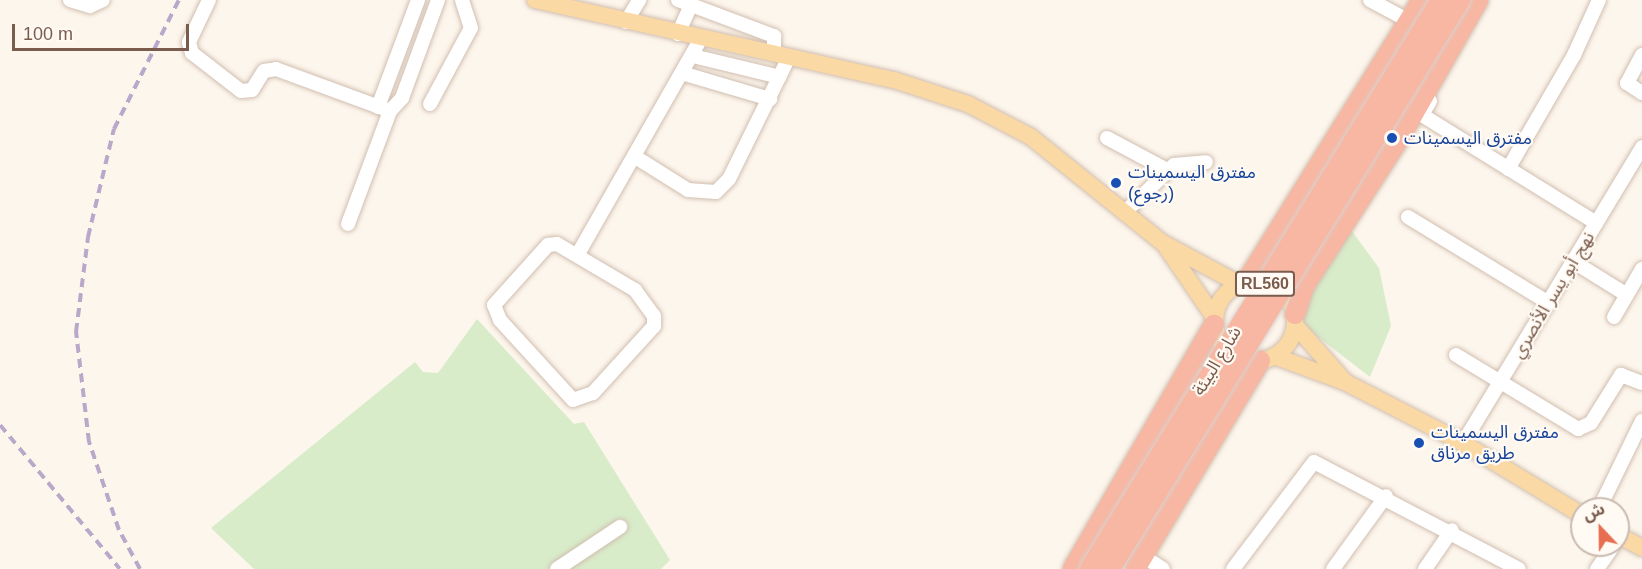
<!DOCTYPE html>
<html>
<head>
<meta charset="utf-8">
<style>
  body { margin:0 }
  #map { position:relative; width:1642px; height:569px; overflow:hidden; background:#fdf6ec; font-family:Arial,"Noto Sans Arabic",sans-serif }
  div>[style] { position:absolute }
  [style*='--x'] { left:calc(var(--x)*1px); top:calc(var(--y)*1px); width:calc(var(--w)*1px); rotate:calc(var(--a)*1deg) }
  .green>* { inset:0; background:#d8ecc9 }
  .roads { filter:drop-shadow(0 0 2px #d1beb0) drop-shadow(0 0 2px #d1beb0) }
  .minor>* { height:14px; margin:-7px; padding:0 7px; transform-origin:7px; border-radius:7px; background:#fff }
  .major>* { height:16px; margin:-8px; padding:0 8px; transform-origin:8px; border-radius:8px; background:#fbd9a5 }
  .major>.ring { margin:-8px; padding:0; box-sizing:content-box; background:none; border:16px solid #fbd9a5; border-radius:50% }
  .highway>* { height:20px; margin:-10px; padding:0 10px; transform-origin:10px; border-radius:10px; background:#f7b7a3 }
  .rail>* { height:4px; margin-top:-2px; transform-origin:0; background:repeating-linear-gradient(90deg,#b9a8c9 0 9px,transparent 0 15px) }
  .bridges { filter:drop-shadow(0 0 2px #dad1cd) drop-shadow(0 0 2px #dad1cd) }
  .highway-bridge>* { height:20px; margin:-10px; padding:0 10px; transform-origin:10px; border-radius:10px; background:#f7b7a3 }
  .dots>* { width:16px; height:16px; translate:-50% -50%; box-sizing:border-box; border:3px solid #fffaf3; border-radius:50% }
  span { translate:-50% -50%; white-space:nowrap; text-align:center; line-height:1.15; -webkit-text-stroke:4.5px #fffaf3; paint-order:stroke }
  .shield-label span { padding:2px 4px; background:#fffaf3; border:2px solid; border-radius:4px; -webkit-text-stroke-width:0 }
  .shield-label { font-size:16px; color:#7a5c4d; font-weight:700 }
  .transit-label { font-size:18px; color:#164399 }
  .left { translate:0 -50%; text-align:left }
  .street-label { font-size:18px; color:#7a5c4d }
  .north { position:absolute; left:1570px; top:497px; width:60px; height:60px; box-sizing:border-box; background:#fffaf3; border:2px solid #cabbb1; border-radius:50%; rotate:338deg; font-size:16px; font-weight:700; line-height:24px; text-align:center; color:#7a5c4d }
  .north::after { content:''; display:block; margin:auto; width:21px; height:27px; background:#e76f51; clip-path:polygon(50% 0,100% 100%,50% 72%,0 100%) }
  .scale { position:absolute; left:12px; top:24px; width:177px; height:27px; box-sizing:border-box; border:3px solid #7a5c4d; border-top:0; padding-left:8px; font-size:18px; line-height:21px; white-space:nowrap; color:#7a5c4d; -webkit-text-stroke:4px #fffaf3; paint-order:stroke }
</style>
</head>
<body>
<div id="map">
  <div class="green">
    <i style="clip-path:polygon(1343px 219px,1379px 268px,1391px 326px,1370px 377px,1305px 327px,1300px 307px)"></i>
    <i style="clip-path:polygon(477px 319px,574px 424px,584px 422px,670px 560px,661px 569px,254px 569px,211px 528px,415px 362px,423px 372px,438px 373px)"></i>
  </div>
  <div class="roads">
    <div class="minor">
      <i style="--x:70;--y:0;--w:21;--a:17"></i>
      <i style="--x:90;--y:6;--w:14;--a:-25"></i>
      <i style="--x:209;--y:0;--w:47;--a:115.5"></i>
      <i style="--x:189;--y:42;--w:11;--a:75"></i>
      <i style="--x:192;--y:53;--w:62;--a:37.8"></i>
      <i style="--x:241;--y:91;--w:11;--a:-5"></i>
      <i style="--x:252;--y:90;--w:22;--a:-58"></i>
      <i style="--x:264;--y:71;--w:12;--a:-9"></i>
      <i style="--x:276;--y:69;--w:121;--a:20.2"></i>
      <i style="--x:390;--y:111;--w:18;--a:-47"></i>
      <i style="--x:402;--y:98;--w:104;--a:-69.8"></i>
      <i style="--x:678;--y:0;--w:103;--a:20.6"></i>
      <i style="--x:774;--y:36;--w:17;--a:90"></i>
      <i style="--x:1370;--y:0;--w:44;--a:28.3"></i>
      <i style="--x:626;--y:22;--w:26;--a:-59"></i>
      <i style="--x:678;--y:34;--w:32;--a:-66"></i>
      <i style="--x:1642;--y:55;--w:32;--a:118"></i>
      <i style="--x:1627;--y:83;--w:18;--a:34"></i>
      <i style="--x:693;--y:56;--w:89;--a:13.6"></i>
      <i style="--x:685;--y:74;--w:89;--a:16.4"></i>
      <i style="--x:1430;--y:101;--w:16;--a:120"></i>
      <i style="--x:1422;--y:115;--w:205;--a:31.8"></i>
      <i style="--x:430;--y:104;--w:86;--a:-61.7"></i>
      <i style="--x:471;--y:28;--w:29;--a:-108"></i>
      <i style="--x:378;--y:107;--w:114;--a:-69.5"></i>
      <i style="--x:1107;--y:138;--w:68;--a:28.1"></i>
      <i style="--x:637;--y:158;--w:60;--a:32.1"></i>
      <i style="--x:688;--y:190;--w:28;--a:4"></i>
      <i style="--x:716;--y:192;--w:18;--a:-45"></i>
      <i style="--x:729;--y:179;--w:136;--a:-63.8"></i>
      <i style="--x:1508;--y:169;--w:132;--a:-59.9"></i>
      <i style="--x:1574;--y:55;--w:60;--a:-65.6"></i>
      <i style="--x:1125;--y:212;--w:68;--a:-43.8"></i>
      <i style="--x:1174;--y:165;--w:32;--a:-5"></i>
      <i style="--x:1408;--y:217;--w:165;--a:31.4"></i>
      <i style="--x:348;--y:224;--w:121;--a:-69.6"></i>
      <i style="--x:557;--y:244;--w:91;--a:30.5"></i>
      <i style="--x:635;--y:290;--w:32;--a:54"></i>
      <i style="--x:654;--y:316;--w:10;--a:90"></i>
      <i style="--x:654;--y:326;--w:91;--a:132.3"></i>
      <i style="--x:593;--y:393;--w:21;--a:161"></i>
      <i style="--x:573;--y:400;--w:108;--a:-132.4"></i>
      <i style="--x:500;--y:320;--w:16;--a:-112"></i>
      <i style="--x:494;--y:305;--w:81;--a:-48"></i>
      <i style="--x:548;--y:245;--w:9;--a:-6"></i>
      <i style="--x:578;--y:254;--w:246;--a:-60.3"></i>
      <i style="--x:1574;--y:262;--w:62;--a:31.9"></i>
      <i style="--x:1614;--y:317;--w:56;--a:-59.7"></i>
      <i style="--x:1456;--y:355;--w:143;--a:31.2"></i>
      <i style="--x:1578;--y:429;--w:14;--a:-25"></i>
      <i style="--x:1591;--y:423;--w:57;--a:-58"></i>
      <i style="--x:1621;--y:375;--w:22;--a:21"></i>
      <i style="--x:1463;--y:443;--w:346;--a:-58.8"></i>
      <i style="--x:1599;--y:509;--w:98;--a:-64"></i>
      <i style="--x:1144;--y:557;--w:22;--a:32"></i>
      <i style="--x:557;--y:569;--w:76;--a:-33.7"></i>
      <i style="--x:1233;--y:569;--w:134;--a:-52.9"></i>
      <i style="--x:1314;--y:462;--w:231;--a:27.6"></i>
      <i style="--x:1333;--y:569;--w:90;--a:-54"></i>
      <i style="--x:1425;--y:569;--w:47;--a:-55.3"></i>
      <i style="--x:1597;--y:569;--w:29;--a:-55"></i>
    </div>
    <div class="major">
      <i style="--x:535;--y:0;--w:368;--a:12.6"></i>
      <i style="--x:894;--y:80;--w:78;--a:18"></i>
      <i style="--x:968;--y:104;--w:71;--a:27.6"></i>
      <i style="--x:1031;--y:137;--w:169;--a:38.8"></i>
      <i style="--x:1163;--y:243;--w:86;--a:28.3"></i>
      <i style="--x:1167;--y:248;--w:83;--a:55.7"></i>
      <i class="ring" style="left:1215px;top:281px;width:64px;height:64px"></i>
      <i style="--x:1295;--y:325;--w:76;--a:48.7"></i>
      <i style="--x:1274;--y:356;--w:76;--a:20.1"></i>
      <i style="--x:1345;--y:382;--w:133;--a:27.3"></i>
      <i style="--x:1463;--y:443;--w:139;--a:31.2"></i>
      <i style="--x:1618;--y:535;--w:27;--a:28"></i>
    </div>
    <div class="highway">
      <i style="--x:1247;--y:281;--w:331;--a:-58.1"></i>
      <i style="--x:1295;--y:314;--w:29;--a:-72"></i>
      <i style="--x:1304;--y:286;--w:177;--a:-57.2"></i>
      <i style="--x:1400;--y:137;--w:158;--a:-60.3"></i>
      <i style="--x:1073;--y:569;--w:282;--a:-60"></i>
      <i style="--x:1135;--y:569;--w:243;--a:-59"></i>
    </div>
  </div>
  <div class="rail">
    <i style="--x:0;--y:425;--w:187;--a:50.2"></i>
    <i style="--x:140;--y:569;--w:44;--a:-118.3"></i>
    <i style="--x:119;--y:530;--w:93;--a:-108.8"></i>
    <i style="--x:89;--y:442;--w:111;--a:-96.7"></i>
    <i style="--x:76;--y:332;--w:96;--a:-82.8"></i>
    <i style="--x:88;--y:237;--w:111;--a:-76.5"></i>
    <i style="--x:114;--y:129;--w:144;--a:-63.3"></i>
  </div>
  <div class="bridges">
    <div class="highway-bridge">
      <i style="--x:1090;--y:569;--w:669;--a:-58.33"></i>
      <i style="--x:1110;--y:569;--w:668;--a:-58.4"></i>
    </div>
  </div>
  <div class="dots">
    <i style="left:1392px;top:138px;background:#1a4fb4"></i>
    <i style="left:1116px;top:183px;background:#1a4fb4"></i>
    <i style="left:1419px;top:443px;background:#1a4fb4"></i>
  </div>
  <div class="shield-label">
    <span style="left:1265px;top:284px">RL560</span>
  </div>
  <div class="transit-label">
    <span class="left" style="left:1404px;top:138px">مفترق اليسمينات</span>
    <span class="left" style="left:1128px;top:183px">مفترق اليسمينات<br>(رجوع)</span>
    <span class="left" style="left:1431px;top:443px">مفترق اليسمينات<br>طريق مرناق</span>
  </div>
  <div class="street-label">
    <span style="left:1553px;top:295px;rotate:-59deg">نهج أبو يسر الأنصري</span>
    <span style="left:1217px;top:361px;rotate:-59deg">شارع البيئة</span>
  </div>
  <div class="north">ش</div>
  <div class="scale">100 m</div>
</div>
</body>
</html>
